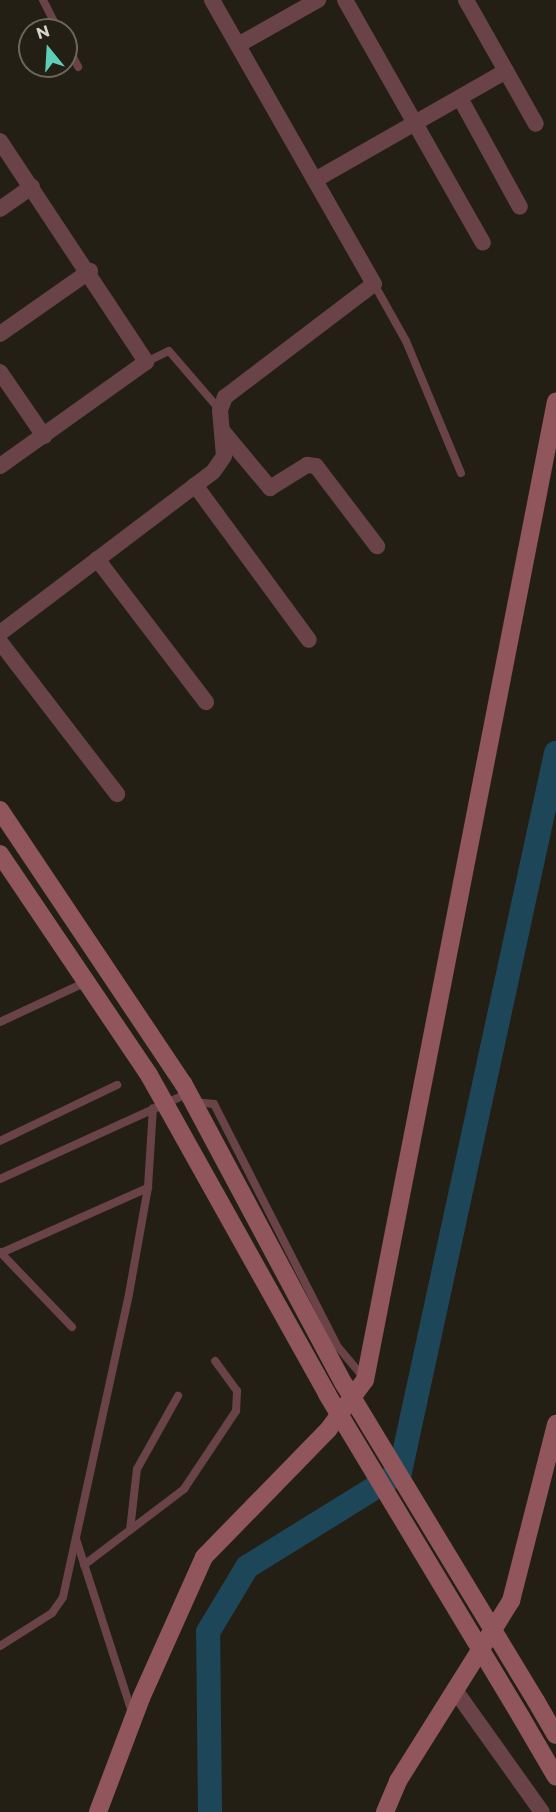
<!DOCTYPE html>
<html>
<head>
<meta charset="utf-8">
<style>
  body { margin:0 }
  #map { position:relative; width:556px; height:1812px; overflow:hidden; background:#241f14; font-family:Montserrat,sans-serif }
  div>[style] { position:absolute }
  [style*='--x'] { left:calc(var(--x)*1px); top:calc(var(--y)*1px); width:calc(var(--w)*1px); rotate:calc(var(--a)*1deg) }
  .river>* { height:24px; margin:-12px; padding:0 12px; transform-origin:12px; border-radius:12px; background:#1d4759 }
  .lane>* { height:8px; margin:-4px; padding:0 4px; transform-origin:4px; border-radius:4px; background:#694347 }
  .street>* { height:16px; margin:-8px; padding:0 8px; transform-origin:8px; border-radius:8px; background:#694347 }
  .secondary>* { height:18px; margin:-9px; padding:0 9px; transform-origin:9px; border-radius:9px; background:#91565c }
  .secondary-bridge>* { height:18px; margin:-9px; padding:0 9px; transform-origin:9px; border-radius:9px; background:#91565c }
  span { translate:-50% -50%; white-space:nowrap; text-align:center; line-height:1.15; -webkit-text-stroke:4.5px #241f14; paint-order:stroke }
  .north { position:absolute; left:18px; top:18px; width:60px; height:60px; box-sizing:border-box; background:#241f14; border:2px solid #6c675e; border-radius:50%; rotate:342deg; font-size:16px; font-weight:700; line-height:24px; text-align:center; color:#d7d4cc }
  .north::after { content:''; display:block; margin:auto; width:21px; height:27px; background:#5dceb8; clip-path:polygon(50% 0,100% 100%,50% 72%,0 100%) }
</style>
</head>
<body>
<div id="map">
  <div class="river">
    <i style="--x:210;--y:1812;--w:180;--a:-90.6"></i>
    <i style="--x:208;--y:1632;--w:76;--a:-59"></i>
    <i style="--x:247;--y:1567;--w:180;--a:-31.8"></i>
    <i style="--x:400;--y:1472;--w:736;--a:-77.76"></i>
  </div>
  <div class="lane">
    <i style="--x:43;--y:0;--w:34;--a:63"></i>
    <i style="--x:66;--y:44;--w:26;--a:62"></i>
    <i style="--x:374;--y:284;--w:65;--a:60.7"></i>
    <i style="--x:406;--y:341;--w:143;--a:67.4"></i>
    <i style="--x:146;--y:362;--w:25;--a:-26"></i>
    <i style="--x:169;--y:351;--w:78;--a:49.2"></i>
    <i style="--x:0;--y:1022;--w:95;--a:-24.9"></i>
    <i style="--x:194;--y:1102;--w:20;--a:6"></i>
    <i style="--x:214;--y:1104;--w:273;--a:63"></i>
    <i style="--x:338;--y:1347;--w:39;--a:50"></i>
    <i style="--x:0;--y:1141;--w:130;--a:-25.6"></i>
    <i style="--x:0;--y:1179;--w:208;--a:-24.5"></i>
    <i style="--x:0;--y:1252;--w:104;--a:46.2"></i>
    <i style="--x:1;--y:1253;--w:161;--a:-23.9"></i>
    <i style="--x:130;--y:1530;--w:61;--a:-83.5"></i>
    <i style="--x:137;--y:1469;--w:84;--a:-60.7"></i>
    <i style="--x:76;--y:1539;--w:182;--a:72.1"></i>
    <i style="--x:84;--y:1565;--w:126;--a:-37.2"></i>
    <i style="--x:184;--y:1489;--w:94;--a:-56.3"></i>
    <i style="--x:236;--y:1411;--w:20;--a:-87"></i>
    <i style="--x:237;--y:1391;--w:37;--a:-126"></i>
    <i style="--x:0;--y:1646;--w:62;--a:-32.4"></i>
    <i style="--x:52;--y:1613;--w:19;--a:-55"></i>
    <i style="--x:63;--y:1597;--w:310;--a:-77.7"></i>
    <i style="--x:129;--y:1294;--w:109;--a:-79.9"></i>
    <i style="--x:148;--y:1187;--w:79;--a:-86.4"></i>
  </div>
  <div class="street">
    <i style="--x:345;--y:0;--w:279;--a:60.4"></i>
    <i style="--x:466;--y:0;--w:142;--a:60.6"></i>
    <i style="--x:238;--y:45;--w:92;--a:-29.4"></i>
    <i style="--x:460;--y:98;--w:124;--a:61.2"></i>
    <i style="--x:0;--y:141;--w:265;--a:56.5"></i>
    <i style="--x:146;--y:362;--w:179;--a:144.5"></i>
    <i style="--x:315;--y:180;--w:220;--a:-29.7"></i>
    <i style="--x:0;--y:209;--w:39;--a:-35"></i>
    <i style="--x:0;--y:334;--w:110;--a:-35"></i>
    <i style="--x:0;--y:372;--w:78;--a:55.5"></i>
    <i style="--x:224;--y:433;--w:72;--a:50.1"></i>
    <i style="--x:270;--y:488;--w:44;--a:-31.9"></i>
    <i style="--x:307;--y:465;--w:9;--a:6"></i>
    <i style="--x:316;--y:466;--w:101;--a:52.7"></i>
    <i style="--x:195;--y:485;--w:192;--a:53.7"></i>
    <i style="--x:97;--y:559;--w:180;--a:52.7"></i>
    <i style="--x:0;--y:633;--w:267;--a:-37.1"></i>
    <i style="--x:213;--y:472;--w:19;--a:-55"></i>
    <i style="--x:224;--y:456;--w:46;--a:-95"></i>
    <i style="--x:220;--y:410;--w:14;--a:-69"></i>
    <i style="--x:225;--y:397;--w:187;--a:-37.2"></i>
    <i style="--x:374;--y:284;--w:327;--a:-119.7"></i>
    <i style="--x:0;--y:642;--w:192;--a:52.4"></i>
    <i style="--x:457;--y:1693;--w:146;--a:54.5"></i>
  </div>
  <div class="secondary">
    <i style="--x:0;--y:810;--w:329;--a:56.2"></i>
    <i style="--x:183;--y:1083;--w:341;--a:61.9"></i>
    <i style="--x:0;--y:854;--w:267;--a:56"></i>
    <i style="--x:149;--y:1075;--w:365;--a:60.8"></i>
    <i style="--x:536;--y:1701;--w:39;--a:60"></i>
    <i style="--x:521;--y:1717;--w:69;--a:59.7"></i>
    <i style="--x:98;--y:1812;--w:122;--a:-69.3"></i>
    <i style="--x:141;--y:1698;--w:154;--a:-65.9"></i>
    <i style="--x:204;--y:1557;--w:177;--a:-45.7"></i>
    <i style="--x:328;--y:1430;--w:62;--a:-53.5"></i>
    <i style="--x:365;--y:1380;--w:997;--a:-78.96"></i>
    <i style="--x:385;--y:1812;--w:34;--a:-67"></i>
    <i style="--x:398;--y:1781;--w:213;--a:-57.9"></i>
    <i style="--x:511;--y:1601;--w:183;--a:-75.7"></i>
  </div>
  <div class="secondary-bridge">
    <i style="--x:344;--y:1384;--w:371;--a:58.8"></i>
    <i style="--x:327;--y:1394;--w:377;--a:59"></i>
  </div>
  <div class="north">N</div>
</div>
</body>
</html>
